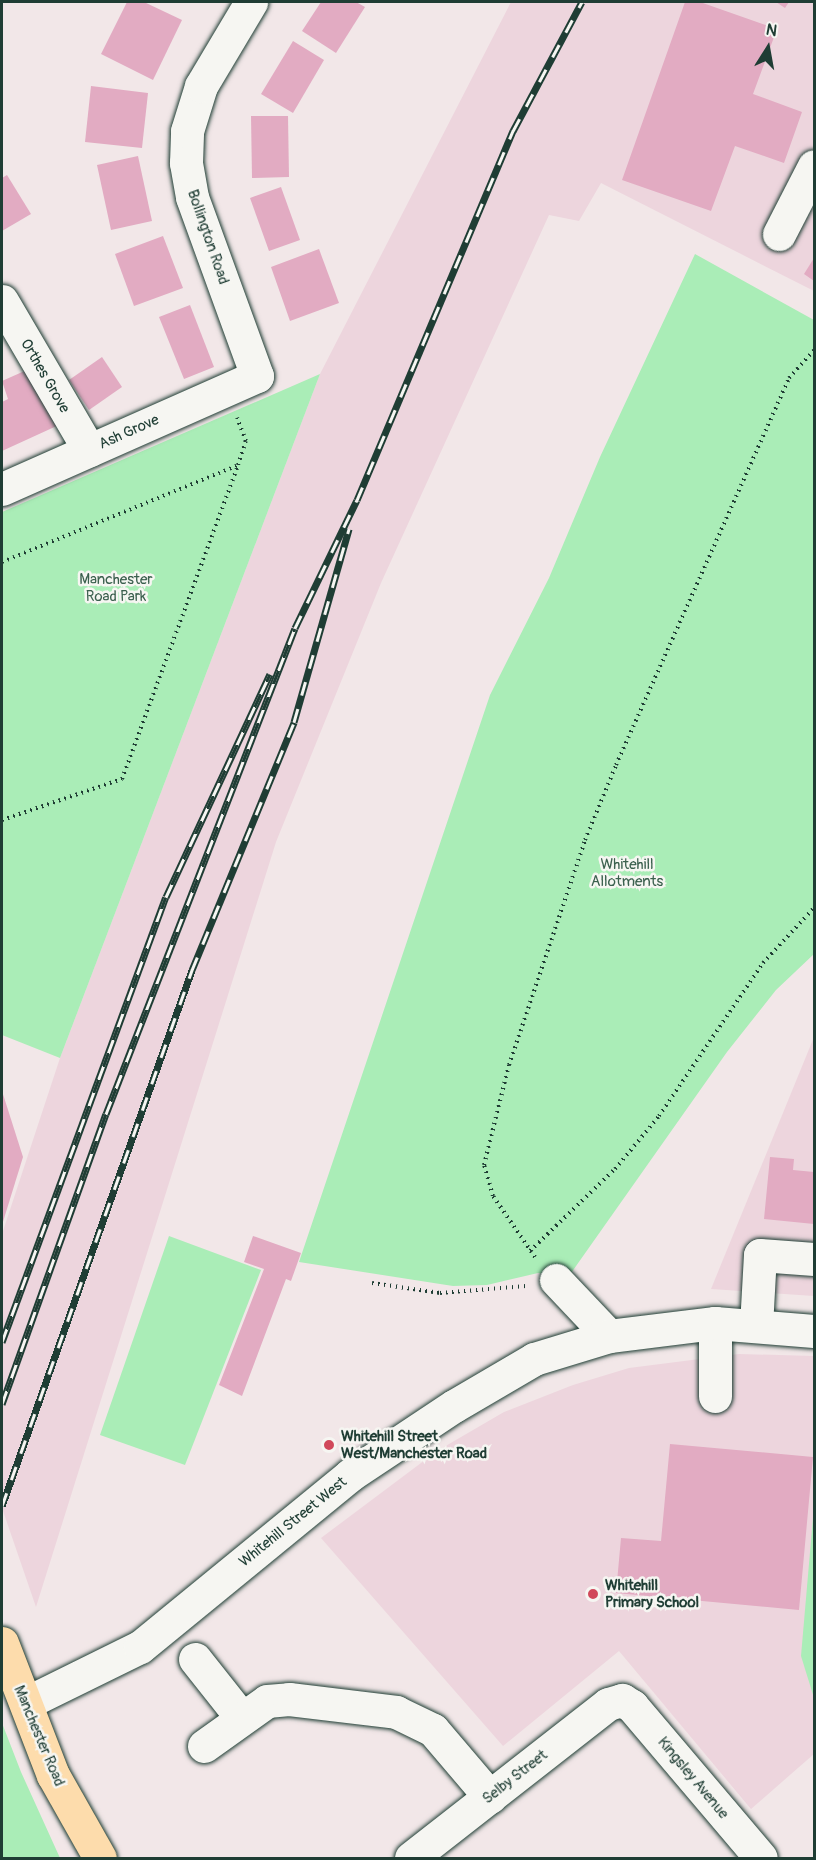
<!DOCTYPE html>
<html>
<head>
<meta charset="utf-8">
<style>
  body { margin:0 }
  #map { position:relative; width:816px; height:1860px; overflow:hidden; background:#f2e7e8; font-family:Pangolin,sans-serif }
  div>[style] { position:absolute }
  [style*='--x'] { left:calc(var(--x)*1px); top:calc(var(--y)*1px); width:calc(var(--w)*1px); rotate:calc(var(--a)*1deg) }
  .built>* { inset:0; background:#edd5dd }
  .green>* { inset:0; background:#aaedb7 }
  .building>* { inset:0; background:#e2abc2 }
  .path>* { height:4px; margin-top:-2px; transform-origin:0; background:repeating-linear-gradient(90deg,#1f3d34 0 1.5px,transparent 0 6px) }
  .roads { filter:drop-shadow(0 0 2px #1f3d34) drop-shadow(0 0 2px #1f3d34) }
  .minor>* { height:33px; margin:-16.5px; padding:0 16.5px; transform-origin:16.5px; border-radius:16.5px; background:#f6f6f2 }
  .major>* { height:33px; margin:-16.5px; padding:0 16.5px; transform-origin:16.5px; border-radius:16.5px; background:#fddcac }
  .rail>* { height:7px; margin-top:-3.5px; transform-origin:0; background:repeating-linear-gradient(90deg,#f6f6f2 0 14px,#1f3d34 0 28px); box-sizing:border-box; border-block:2px solid #1f3d34 }
  .dots>* { width:16px; height:16px; translate:-50% -50%; box-sizing:border-box; border:3px solid #f6f6f2; border-radius:50% }
  span { translate:-50% -50%; white-space:nowrap; text-align:center; line-height:1.15; -webkit-text-stroke:5px #f6f6f2; paint-order:stroke }
  .street-label { font-size:15px; color:#1f3d34 }
  .park-label { font-size:15px; color:#3b604e }
  .poi-label { font-size:15px; color:#1f3d34; font-weight:700 }
  .left { translate:0 -50%; text-align:left }
  .frame { position:absolute; inset:0; border:3px solid #1f3d34; pointer-events:none }
  .north { position:absolute; left:738px; top:18px; width:60px; height:60px; -webkit-text-stroke:4px #f6f6f2; paint-order:stroke; rotate:11deg; font-size:16px; font-weight:700; line-height:24px; text-align:center; color:#1f3d34 }
  .north::after { content:''; display:block; margin:auto; width:21px; height:27px; background:#1f3d34; clip-path:polygon(50% 0,100% 100%,50% 72%,0 100%) }
</style>
</head>
<body>
<div id="map">
  <div class="built">
    <i style="clip-path:polygon(511px 2px,814px 2px,814px 291px,601px 183px,579px 221px,549px 215px,381px 583px,276px 842px,36px 1607px,2px 1508px,2px 1234px,60px 1058px,320px 374px)"></i>
    <i style="clip-path:polygon(814px 1037px,814px 1296px,711px 1289px)"></i>
    <i style="clip-path:polygon(739px 1354px,814px 1356px,814px 1754px,751px 1809px,619px 1651px,503px 1746px,321px 1538px,437px 1451px,504px 1412px,573px 1385px,629px 1368px)"></i>
  </div>
  <div class="green">
    <i style="clip-path:polygon(695px 254px,814px 320px,814px 954px,776px 990px,727px 1052px,569px 1276px,538px 1273px,487px 1285px,453px 1286px,299px 1262px,490px 695px,549px 578px,600px 457px)"></i>
    <i style="clip-path:polygon(320px 374px,60px 1058px,2px 1035px,2px 512px)"></i>
    <i style="clip-path:polygon(169px 1236px,261px 1270px,185px 1465px,100px 1435px)"></i>
    <i style="clip-path:polygon(814px 1506px,814px 1698px,801px 1656px)"></i>
    <i style="clip-path:polygon(2px 1723px,21px 1772px,60px 1858px,2px 1858px)"></i>
  </div>
  <div class="building">
    <i style="clip-path:polygon(127px 2px,144px 2px,182px 20px,153px 80px,101px 54px)"></i>
    <i style="clip-path:polygon(321px 2px,356px 2px,365px 7px,336px 53px,302px 31px)"></i>
    <i style="clip-path:polygon(685px 2px,700px 2px,777px 29px,753px 94px,802px 112px,784px 163px,735px 146px,711px 211px,622px 180px)"></i>
    <i style="clip-path:polygon(776px 2px,789px 2px,785px 8px)"></i>
    <i style="clip-path:polygon(293px 41px,324px 60px,293px 113px,261px 94px)"></i>
    <i style="clip-path:polygon(91px 86px,148px 93px,142px 148px,85px 142px)"></i>
    <i style="clip-path:polygon(251px 116px,288px 116px,289px 177px,252px 178px)"></i>
    <i style="clip-path:polygon(138px 156px,152px 221px,111px 230px,97px 165px)"></i>
    <i style="clip-path:polygon(7px 175px,31px 214px,2px 231px,2px 178px)"></i>
    <i style="clip-path:polygon(281px 187px,300px 240px,269px 251px,250px 198px)"></i>
    <i style="clip-path:polygon(163px 236px,183px 288px,134px 306px,115px 254px)"></i>
    <i style="clip-path:polygon(319px 249px,339px 303px,290px 321px,271px 267px)"></i>
    <i style="clip-path:polygon(814px 258px,814px 281px,804px 274px)"></i>
    <i style="clip-path:polygon(190px 305px,214px 367px,184px 379px,159px 317px)"></i>
    <i style="clip-path:polygon(102px 357px,122px 387px,89px 410px,69px 380px)"></i>
    <i style="clip-path:polygon(29px 369px,61px 424px,2px 451px,2px 402px,8px 399px,2px 381px)"></i>
    <i style="clip-path:polygon(2px 1091px,23px 1157px,2px 1225px)"></i>
    <i style="clip-path:polygon(770px 1157px,794px 1159px,793px 1170px,814px 1172px,814px 1224px,764px 1219px)"></i>
    <i style="clip-path:polygon(253px 1236px,301px 1253px,291px 1281px,286px 1279px,242px 1396px,219px 1385px,264px 1269px,244px 1262px)"></i>
    <i style="clip-path:polygon(670px 1444px,813px 1457px,799px 1610px,616px 1593px,621px 1538px,661px 1541px)"></i>
  </div>
  <div class="path">
    <i style="--x:2;--y:562;--w:255;--a:-22.3"></i>
    <i style="--x:238;--y:465;--w:25;--a:-72"></i>
    <i style="--x:246;--y:441;--w:25;--a:-111"></i>
    <i style="--x:2;--y:820;--w:127;--a:-18.9"></i>
    <i style="--x:122;--y:779;--w:335;--a:-69.7"></i>
    <i style="--x:530;--y:1251;--w:118;--a:-44"></i>
    <i style="--x:615;--y:1169;--w:69;--a:-50.3"></i>
    <i style="--x:659;--y:1116;--w:185;--a:-55.8"></i>
    <i style="--x:763;--y:963;--w:75;--a:-47.2"></i>
    <i style="--x:535;--y:1257;--w:74;--a:-124.5"></i>
    <i style="--x:493;--y:1196;--w:32;--a:-106"></i>
    <i style="--x:484;--y:1165;--w:103;--a:-76"></i>
    <i style="--x:509;--y:1065;--w:237;--a:-71.3"></i>
    <i style="--x:585;--y:840;--w:81;--a:-67.5"></i>
    <i style="--x:616;--y:765;--w:424;--a:-65.9"></i>
    <i style="--x:789;--y:378;--w:38;--a:-48"></i>
    <i style="--x:372;--y:1283;--w:69;--a:8.4"></i>
    <i style="--x:440;--y:1293;--w:86;--a:-4.7"></i>
  </div>
  <div class="roads">
    <div class="minor">
      <i style="--x:779;--y:234;--w:76;--a:-62.8"></i>
      <i style="--x:2;--y:301;--w:173;--a:59.7"></i>
      <i style="--x:2;--y:489;--w:279;--a:-23.9"></i>
      <i style="--x:257;--y:376;--w:190;--a:-110"></i>
      <i style="--x:192;--y:197;--w:35;--a:-100"></i>
      <i style="--x:186;--y:163;--w:32;--a:-88"></i>
      <i style="--x:187;--y:131;--w:47;--a:-72.7"></i>
      <i style="--x:201;--y:86;--w:98;--a:-59.2"></i>
      <i style="--x:556;--y:1280;--w:77;--a:46.6"></i>
      <i style="--x:715;--y:1323;--w:73;--a:90"></i>
      <i style="--x:756;--y:1326;--w:71;--a:-86.8"></i>
      <i style="--x:760;--y:1255;--w:54;--a:4.2"></i>
      <i style="--x:195;--y:1659;--w:74;--a:51.6"></i>
      <i style="--x:26;--y:1703;--w:127;--a:-26.2"></i>
      <i style="--x:140;--y:1647;--w:271;--a:-39.3"></i>
      <i style="--x:350;--y:1475;--w:125;--a:-33.6"></i>
      <i style="--x:454;--y:1406;--w:93;--a:-30.4"></i>
      <i style="--x:534;--y:1359;--w:78;--a:-17"></i>
      <i style="--x:609;--y:1336;--w:107;--a:-7"></i>
      <i style="--x:715;--y:1323;--w:99;--a:4.6"></i>
      <i style="--x:204;--y:1746;--w:77;--a:-35.5"></i>
      <i style="--x:267;--y:1701;--w:22;--a:-5"></i>
      <i style="--x:289;--y:1699;--w:108;--a:6.9"></i>
      <i style="--x:396;--y:1712;--w:41;--a:25.9"></i>
      <i style="--x:433;--y:1730;--w:88;--a:49.6"></i>
      <i style="--x:411;--y:1858;--w:250;--a:-38"></i>
      <i style="--x:608;--y:1704;--w:15;--a:-16"></i>
      <i style="--x:622;--y:1700;--w:12;--a:31"></i>
      <i style="--x:632;--y:1706;--w:199;--a:49.7"></i>
    </div>
    <div class="major">
      <i style="--x:2;--y:1643;--w:142;--a:68.9"></i>
      <i style="--x:53;--y:1775;--w:95;--a:60.5"></i>
    </div>
  </div>
  <div class="rail">
    <i style="--x:2;--y:1342;--w:474;--a:-69.8"></i>
    <i style="--x:166;--y:897;--w:246;--a:-65"></i>
    <i style="--x:2;--y:1404;--w:308;--a:-70.3"></i>
    <i style="--x:106;--y:1114;--w:521;--a:-68.75"></i>
    <i style="--x:295;--y:628;--w:142;--a:-64.2"></i>
    <i style="--x:357;--y:500;--w:401;--a:-67.1"></i>
    <i style="--x:513;--y:131;--w:146;--a:-61.9"></i>
    <i style="--x:2;--y:1506;--w:569;--a:-70.48"></i>
    <i style="--x:192;--y:970;--w:268;--a:-67.6"></i>
    <i style="--x:294;--y:722;--w:201;--a:-74.1"></i>
  </div>
  <div class="dots">
    <i style="left:329px;top:1445px;background:#d1495b"></i>
    <i style="left:593px;top:1594px;background:#d1495b"></i>
  </div>
  <div class="street-label">
    <span style="left:208px;top:237px;rotate:71deg">Bollington Road</span>
    <span style="left:45px;top:376px;rotate:60deg">Orthes Grove</span>
    <span style="left:129px;top:432px;rotate:-24deg">Ash Grove</span>
    <span style="left:293px;top:1522px;rotate:-39deg">Whitehill Street West</span>
    <span style="left:39px;top:1736px;rotate:67deg">Manchester Road</span>
    <span style="left:515px;top:1777px;rotate:-38deg">Selby Street</span>
    <span style="left:693px;top:1778px;rotate:50deg">Kingsley Avenue</span>
  </div>
  <div class="park-label">
    <span style="left:116px;top:588px">Manchester<br>Road Park</span>
    <span style="left:627px;top:873px">Whitehill<br>Allotments</span>
  </div>
  <div class="poi-label">
    <span class="left" style="left:341px;top:1445px">Whitehill Street<br>West/Manchester Road</span>
    <span class="left" style="left:605px;top:1594px">Whitehill<br>Primary School</span>
  </div>
  <div class="frame"></div>
  <div class="north">N</div>
</div>
</body>
</html>
